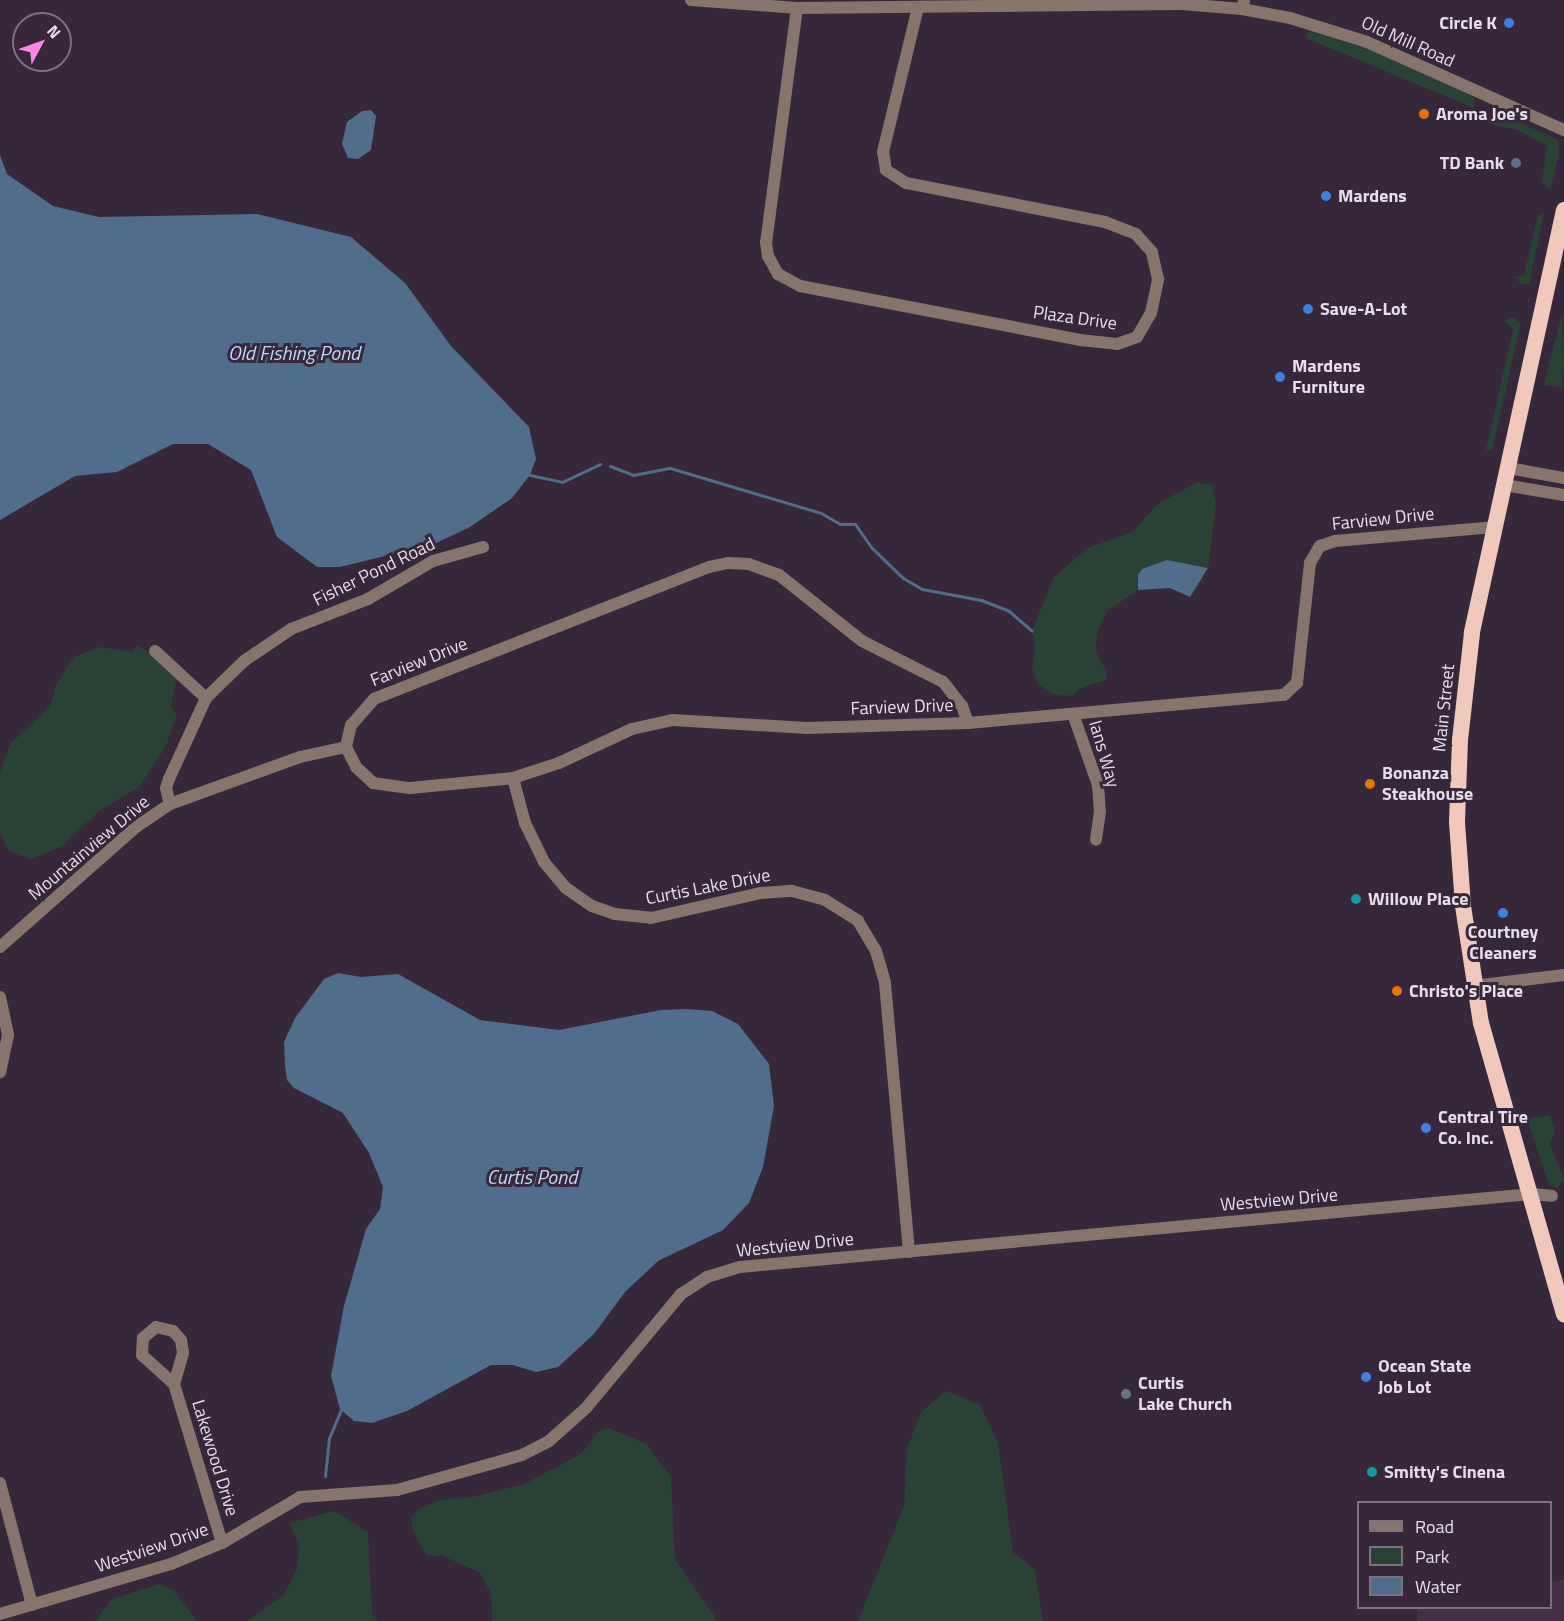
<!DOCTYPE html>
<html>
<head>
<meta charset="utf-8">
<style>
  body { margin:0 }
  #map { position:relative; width:1564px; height:1621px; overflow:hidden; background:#37273b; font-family:"Titillium Web",sans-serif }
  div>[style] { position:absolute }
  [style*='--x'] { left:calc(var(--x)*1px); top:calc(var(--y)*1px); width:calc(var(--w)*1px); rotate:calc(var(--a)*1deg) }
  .built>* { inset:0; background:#432f47 }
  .green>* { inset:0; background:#294235 }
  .water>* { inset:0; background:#506d8b }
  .stream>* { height:3px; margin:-1.5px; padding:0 1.5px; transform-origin:1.5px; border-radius:1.5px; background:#506d8b }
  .minor>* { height:12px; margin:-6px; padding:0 6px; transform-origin:6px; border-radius:6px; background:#87746d }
  .tertiary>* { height:12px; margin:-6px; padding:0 6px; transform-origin:6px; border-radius:6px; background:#87746d }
  .trunk>* { height:16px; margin:-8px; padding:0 8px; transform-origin:8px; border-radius:8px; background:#f0c9bc }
  .dots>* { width:16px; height:16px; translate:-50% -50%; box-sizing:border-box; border:3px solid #37273b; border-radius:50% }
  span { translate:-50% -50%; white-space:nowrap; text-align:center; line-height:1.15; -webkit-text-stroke:6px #37273b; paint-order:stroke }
  .poi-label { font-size:18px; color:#e8ddea; font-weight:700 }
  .right { translate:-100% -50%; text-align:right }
  .left { translate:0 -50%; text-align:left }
  .street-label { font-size:18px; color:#e8ddea }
  .water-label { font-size:20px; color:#bcd9f8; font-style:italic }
  .legend { position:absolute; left:1357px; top:1501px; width:195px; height:108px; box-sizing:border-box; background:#37273b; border:2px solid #7e7081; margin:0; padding:8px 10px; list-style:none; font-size:18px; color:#e8ddea }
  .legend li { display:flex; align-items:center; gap:12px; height:30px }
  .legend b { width:30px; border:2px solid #7e7081 }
  .north { position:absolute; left:12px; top:12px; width:60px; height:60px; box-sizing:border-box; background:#37273b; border:2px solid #7e7081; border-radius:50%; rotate:49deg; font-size:16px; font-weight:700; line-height:24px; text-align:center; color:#e8ddea }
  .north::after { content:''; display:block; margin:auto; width:21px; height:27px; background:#f987e8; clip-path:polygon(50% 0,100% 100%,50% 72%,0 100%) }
</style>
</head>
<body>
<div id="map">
  <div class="built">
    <i style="clip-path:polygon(1564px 1580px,1564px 1621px,1417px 1621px,1417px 1608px,1550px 1608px,1551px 1582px)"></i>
  </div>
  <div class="green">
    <i style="clip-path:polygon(1313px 31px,1369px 49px,1468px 94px,1474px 99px,1474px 108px,1306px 38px,1307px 32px)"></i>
    <i style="clip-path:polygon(1502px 114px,1558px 140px,1559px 154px,1550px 190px,1542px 181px,1547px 146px,1518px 130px,1489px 124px,1492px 116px)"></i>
    <i style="clip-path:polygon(1544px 213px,1529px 284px,1521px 284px,1515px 277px,1524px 275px,1538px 215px)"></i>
    <i style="clip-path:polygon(1562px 314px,1564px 367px,1561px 387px,1544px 385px)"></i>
    <i style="clip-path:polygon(1512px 317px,1521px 323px,1492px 451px,1486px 450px,1513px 329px,1505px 321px)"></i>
    <i style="clip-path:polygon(1197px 482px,1212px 485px,1216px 504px,1208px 568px,1192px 564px,1142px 569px,1138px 575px,1138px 590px,1107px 611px,1097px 632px,1096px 652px,1107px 671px,1106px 680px,1083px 687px,1072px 696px,1052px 694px,1038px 684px,1032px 669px,1035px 647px,1032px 631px,1054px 577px,1088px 548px,1132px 532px,1158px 504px)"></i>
    <i style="clip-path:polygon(137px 646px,154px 654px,177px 678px,171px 706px,177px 714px,166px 746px,139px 787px,99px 811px,61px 847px,31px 859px,8px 850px,0 833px,0 772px,10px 744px,51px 705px,56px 684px,74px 657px,99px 647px,132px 652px)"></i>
    <i style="clip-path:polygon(1550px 1115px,1555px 1131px,1550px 1144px,1564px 1180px,1557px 1188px,1549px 1185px,1527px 1119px)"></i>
    <i style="clip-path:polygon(946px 1391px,980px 1405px,998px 1443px,1013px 1552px,1035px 1570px,1043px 1621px,858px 1621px,904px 1506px,907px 1449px,921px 1412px)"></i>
    <i style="clip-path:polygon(609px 1428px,647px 1444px,671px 1477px,675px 1560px,718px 1621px,492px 1621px,491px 1593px,479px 1572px,443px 1556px,426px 1555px,413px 1530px,411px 1518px,419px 1509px,440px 1500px,472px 1497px,524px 1484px,581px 1454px,599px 1431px)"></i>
    <i style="clip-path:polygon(334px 1511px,368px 1532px,372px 1614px,378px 1621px,247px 1621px,284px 1595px,297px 1568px,299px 1544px,289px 1523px)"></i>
    <i style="clip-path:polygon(159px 1584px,173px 1590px,197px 1621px,95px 1621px,112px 1599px)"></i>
  </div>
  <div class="water">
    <i style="clip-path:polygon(371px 110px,376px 116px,371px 150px,358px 159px,348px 158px,342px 144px,347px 122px,362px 111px)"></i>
    <i style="clip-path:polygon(0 155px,7px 174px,53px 206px,99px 217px,257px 214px,351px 237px,405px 283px,451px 346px,529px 427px,536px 459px,530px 475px,512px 498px,470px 527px,434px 544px,340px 567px,317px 567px,277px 537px,251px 470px,208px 444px,173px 444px,117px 472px,75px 476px,0 520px)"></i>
    <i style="clip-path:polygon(1167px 560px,1208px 568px,1190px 597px,1170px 588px,1138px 590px,1138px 575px,1142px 569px)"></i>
    <i style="clip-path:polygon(338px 973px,361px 977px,398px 974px,480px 1020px,559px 1030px,661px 1010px,686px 1009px,712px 1011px,738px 1024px,769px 1064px,774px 1106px,763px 1167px,749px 1203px,723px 1230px,658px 1261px,625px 1292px,594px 1334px,558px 1367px,536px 1372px,513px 1365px,491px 1365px,407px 1411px,372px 1423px,354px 1421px,340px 1409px,331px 1376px,344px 1306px,366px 1229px,380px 1209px,383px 1187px,369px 1153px,343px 1113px,294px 1088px,287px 1080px,285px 1066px,284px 1042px,295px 1018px,324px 979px)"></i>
  </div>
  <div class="stream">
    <i style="--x:610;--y:466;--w:25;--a:21"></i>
    <i style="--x:633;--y:475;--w:38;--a:-11"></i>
    <i style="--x:670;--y:468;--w:158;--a:16.6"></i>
    <i style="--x:821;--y:513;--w:22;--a:30"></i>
    <i style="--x:840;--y:524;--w:15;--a:0"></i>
    <i style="--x:855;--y:524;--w:29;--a:55"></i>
    <i style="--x:872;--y:548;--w:43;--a:44.1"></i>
    <i style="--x:903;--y:578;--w:22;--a:30"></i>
    <i style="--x:922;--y:589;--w:60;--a:10.6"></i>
    <i style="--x:981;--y:600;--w:30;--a:21"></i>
    <i style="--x:1009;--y:611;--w:30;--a:41"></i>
    <i style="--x:530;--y:475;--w:33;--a:12"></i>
    <i style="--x:562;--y:482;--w:42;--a:-25.3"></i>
    <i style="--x:325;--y:1476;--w:38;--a:-84"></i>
    <i style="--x:329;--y:1438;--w:30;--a:-67"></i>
  </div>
  <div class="minor">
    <i style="--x:797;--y:8;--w:236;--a:97.5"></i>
    <i style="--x:766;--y:242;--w:14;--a:82"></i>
    <i style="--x:768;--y:256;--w:21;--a:61"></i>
    <i style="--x:778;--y:274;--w:25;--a:29"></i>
    <i style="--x:800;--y:286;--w:285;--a:10.9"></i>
    <i style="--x:1080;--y:340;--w:37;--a:6"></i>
    <i style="--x:1117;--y:344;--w:21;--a:-19"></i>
    <i style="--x:1137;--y:337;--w:28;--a:-60"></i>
    <i style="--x:1151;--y:313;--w:35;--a:-78"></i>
    <i style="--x:1158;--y:279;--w:28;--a:-103"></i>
    <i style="--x:1152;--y:252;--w:24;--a:-132"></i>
    <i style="--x:1136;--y:234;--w:33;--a:-159"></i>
    <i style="--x:1105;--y:222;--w:203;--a:-168.9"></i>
    <i style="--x:906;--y:183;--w:24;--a:-147"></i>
    <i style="--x:886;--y:170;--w:18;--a:-99"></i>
    <i style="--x:883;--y:152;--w:149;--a:-76.4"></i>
    <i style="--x:1242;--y:9;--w:9;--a:-77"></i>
    <i style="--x:1508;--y:468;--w:57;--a:10.1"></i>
    <i style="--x:1504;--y:485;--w:61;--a:9.5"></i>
    <i style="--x:155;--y:651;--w:69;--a:42.7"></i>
    <i style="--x:1073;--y:714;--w:75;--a:70.6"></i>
    <i style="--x:1098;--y:785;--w:26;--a:86"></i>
    <i style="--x:1100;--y:811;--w:29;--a:98"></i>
    <i style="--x:968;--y:723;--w:18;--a:-109"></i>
    <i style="--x:962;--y:706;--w:31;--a:-128"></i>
    <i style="--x:943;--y:682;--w:91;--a:-153.2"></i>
    <i style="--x:862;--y:641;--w:106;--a:-141.5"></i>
    <i style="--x:779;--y:575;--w:32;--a:-160"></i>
    <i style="--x:749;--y:564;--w:21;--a:-177"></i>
    <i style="--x:728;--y:563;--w:19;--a:168"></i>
    <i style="--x:709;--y:567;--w:360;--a:158.5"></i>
    <i style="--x:374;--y:699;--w:35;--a:131"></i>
    <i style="--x:351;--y:725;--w:23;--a:103"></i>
    <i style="--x:346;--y:747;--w:22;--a:63"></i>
    <i style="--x:356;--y:767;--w:23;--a:43"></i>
    <i style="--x:373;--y:783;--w:37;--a:8"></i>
    <i style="--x:410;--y:788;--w:103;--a:-5.5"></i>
    <i style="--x:513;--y:778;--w:48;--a:-18.1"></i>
    <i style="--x:559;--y:763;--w:81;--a:-25"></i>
    <i style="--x:632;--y:729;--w:42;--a:-12.4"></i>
    <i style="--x:673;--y:720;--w:134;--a:3.4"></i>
    <i style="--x:807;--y:728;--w:161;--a:-1.8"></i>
    <i style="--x:968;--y:723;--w:317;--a:-5.1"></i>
    <i style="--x:1284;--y:695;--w:18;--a:-43"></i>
    <i style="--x:1297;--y:683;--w:121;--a:-83.8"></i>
    <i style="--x:1310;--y:563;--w:20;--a:-60"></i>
    <i style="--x:1320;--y:546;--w:16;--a:-18"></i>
    <i style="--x:1335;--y:541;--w:162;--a:-5"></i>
    <i style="--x:513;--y:778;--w:47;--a:75.1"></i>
    <i style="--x:525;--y:823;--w:43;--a:64"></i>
    <i style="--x:544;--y:862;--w:34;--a:50"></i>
    <i style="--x:566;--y:888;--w:32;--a:35"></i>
    <i style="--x:592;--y:906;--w:24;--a:19"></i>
    <i style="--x:615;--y:914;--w:36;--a:6"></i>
    <i style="--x:651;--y:918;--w:113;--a:-12.8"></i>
    <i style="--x:761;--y:893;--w:31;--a:-4"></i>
    <i style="--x:792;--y:891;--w:34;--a:15"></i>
    <i style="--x:825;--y:900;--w:39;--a:32"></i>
    <i style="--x:858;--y:921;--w:35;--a:59"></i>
    <i style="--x:876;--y:951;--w:33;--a:74"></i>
    <i style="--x:885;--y:983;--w:270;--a:84.9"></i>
    <i style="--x:170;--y:804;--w:16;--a:-104"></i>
    <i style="--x:166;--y:788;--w:9;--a:-72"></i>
    <i style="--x:169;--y:779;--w:89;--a:-65.4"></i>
    <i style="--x:206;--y:698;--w:53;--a:-44.2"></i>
    <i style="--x:244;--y:661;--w:57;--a:-34.2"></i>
    <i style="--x:291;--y:629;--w:83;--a:-21.3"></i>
    <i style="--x:368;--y:599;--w:75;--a:-30.3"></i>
    <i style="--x:433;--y:561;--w:52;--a:-15.6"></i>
    <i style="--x:0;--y:947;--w:181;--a:-41.4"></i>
    <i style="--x:136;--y:827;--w:41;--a:-34.1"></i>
    <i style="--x:170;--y:804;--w:138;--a:-19.9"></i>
    <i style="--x:300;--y:757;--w:47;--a:-12.3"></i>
    <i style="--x:1474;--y:986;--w:91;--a:-7"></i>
    <i style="--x:0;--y:997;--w:39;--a:78"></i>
    <i style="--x:8;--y:1035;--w:38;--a:102"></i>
    <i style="--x:174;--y:1384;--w:43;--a:-137.8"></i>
    <i style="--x:142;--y:1355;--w:17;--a:-87"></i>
    <i style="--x:143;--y:1338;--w:17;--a:-40"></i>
    <i style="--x:156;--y:1327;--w:17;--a:13"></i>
    <i style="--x:173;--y:1331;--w:12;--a:48"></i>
    <i style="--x:181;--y:1340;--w:13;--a:81"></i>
    <i style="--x:183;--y:1353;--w:32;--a:106"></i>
    <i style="--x:174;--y:1384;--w:166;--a:73.2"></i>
    <i style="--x:0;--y:1483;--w:126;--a:75.3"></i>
    <i style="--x:0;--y:1614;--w:178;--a:-16.3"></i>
    <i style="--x:171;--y:1564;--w:55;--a:-22.4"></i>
    <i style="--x:222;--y:1543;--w:91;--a:-30.5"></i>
    <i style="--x:300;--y:1497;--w:97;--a:-4.1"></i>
    <i style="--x:397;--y:1490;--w:130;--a:-15.6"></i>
    <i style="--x:522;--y:1455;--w:30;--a:-27"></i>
    <i style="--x:549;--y:1441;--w:50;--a:-41.7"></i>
    <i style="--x:586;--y:1408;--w:148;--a:-50.2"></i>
    <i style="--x:681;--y:1294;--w:31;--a:-33"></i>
    <i style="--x:707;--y:1277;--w:34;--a:-17"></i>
    <i style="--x:740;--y:1267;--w:794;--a:-5.27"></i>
    <i style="--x:1531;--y:1194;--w:21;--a:5"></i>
  </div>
  <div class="tertiary">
    <i style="--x:691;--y:0;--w:106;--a:4.3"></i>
    <i style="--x:797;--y:8;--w:385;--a:-0.6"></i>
    <i style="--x:1182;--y:4;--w:60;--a:4.8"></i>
    <i style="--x:1242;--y:9;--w:49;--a:10.6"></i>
    <i style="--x:1290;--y:18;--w:81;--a:17.3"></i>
    <i style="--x:1367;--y:42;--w:216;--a:24.1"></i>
  </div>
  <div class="trunk">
    <i style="--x:1564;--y:210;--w:433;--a:102.3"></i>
    <i style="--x:1472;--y:633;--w:108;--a:96.4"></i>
    <i style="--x:1460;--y:740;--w:82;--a:92.1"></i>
    <i style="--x:1457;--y:822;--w:84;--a:85.9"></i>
    <i style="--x:1463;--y:906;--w:118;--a:81.3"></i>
    <i style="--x:1481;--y:1023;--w:303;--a:74.1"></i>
  </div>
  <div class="dots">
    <i style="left:1509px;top:23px;background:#3f7fe0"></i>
    <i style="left:1424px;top:114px;background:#e8710a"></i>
    <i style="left:1516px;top:163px;background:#5c6f8a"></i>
    <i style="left:1326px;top:196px;background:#3f7fe0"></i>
    <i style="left:1308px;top:309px;background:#3f7fe0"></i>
    <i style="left:1280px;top:377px;background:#3f7fe0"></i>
    <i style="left:1370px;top:784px;background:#e8710a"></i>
    <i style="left:1356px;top:899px;background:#0f9aa8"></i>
    <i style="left:1503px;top:913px;background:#3f7fe0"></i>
    <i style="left:1397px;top:991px;background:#e8710a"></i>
    <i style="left:1426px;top:1128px;background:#3f7fe0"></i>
    <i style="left:1366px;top:1377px;background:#3f7fe0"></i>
    <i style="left:1126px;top:1394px;background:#6b7280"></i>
    <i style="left:1372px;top:1472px;background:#0f9aa8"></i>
  </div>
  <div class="poi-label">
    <span class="right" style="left:1497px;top:23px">Circle K</span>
    <span class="left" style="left:1436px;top:114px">Aroma Joe's</span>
    <span class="right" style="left:1504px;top:163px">TD Bank</span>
    <span class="left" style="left:1338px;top:196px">Mardens</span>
    <span class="left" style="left:1320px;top:309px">Save-A-Lot</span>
    <span class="left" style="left:1292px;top:377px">Mardens<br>Furniture</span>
    <span class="left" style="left:1382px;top:784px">Bonanza<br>Steakhouse</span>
    <span class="left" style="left:1368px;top:899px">Willow Place</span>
    <span style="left:1503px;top:943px">Courtney<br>Cleaners</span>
    <span class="left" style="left:1409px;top:991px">Christo's Place</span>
    <span class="left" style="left:1438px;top:1128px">Central Tire<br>Co. Inc.</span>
    <span class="left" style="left:1378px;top:1377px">Ocean State<br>Job Lot</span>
    <span class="left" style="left:1138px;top:1394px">Curtis<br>Lake Church</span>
    <span class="left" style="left:1384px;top:1472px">Smitty's Cinena</span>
  </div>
  <div class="street-label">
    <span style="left:1408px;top:42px;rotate:24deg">Old Mill Road</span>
    <span style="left:1075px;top:318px;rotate:8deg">Plaza Drive</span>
    <span style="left:1383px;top:519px;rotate:-6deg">Farview Drive</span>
    <span style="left:374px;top:572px;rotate:-26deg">Fisher Pond Road</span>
    <span style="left:419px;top:662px;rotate:-22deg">Farview Drive</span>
    <span style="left:902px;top:707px;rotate:-2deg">Farview Drive</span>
    <span style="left:1444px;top:708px;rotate:-84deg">Main Street</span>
    <span style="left:1104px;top:754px;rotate:74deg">Ians Way</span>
    <span style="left:89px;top:848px;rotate:-40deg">Mountainview Drive</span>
    <span style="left:708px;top:887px;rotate:-11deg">Curtis Lake Drive</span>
    <span style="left:1279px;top:1200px;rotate:-5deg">Westview Drive</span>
    <span style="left:795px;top:1245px;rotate:-6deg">Westview Drive</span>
    <span style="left:215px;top:1458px;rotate:73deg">Lakewood Drive</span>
    <span style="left:152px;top:1548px;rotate:-19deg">Westview Drive</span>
  </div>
  <div class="water-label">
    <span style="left:294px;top:352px">Old Fishing Pond</span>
    <span style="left:532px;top:1176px">Curtis Pond</span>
  </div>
  <ul class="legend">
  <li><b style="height:8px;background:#87746d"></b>Road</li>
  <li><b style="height:16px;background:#294235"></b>Park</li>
  <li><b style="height:16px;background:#506d8b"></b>Water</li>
  </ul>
  <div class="north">N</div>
</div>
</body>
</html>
